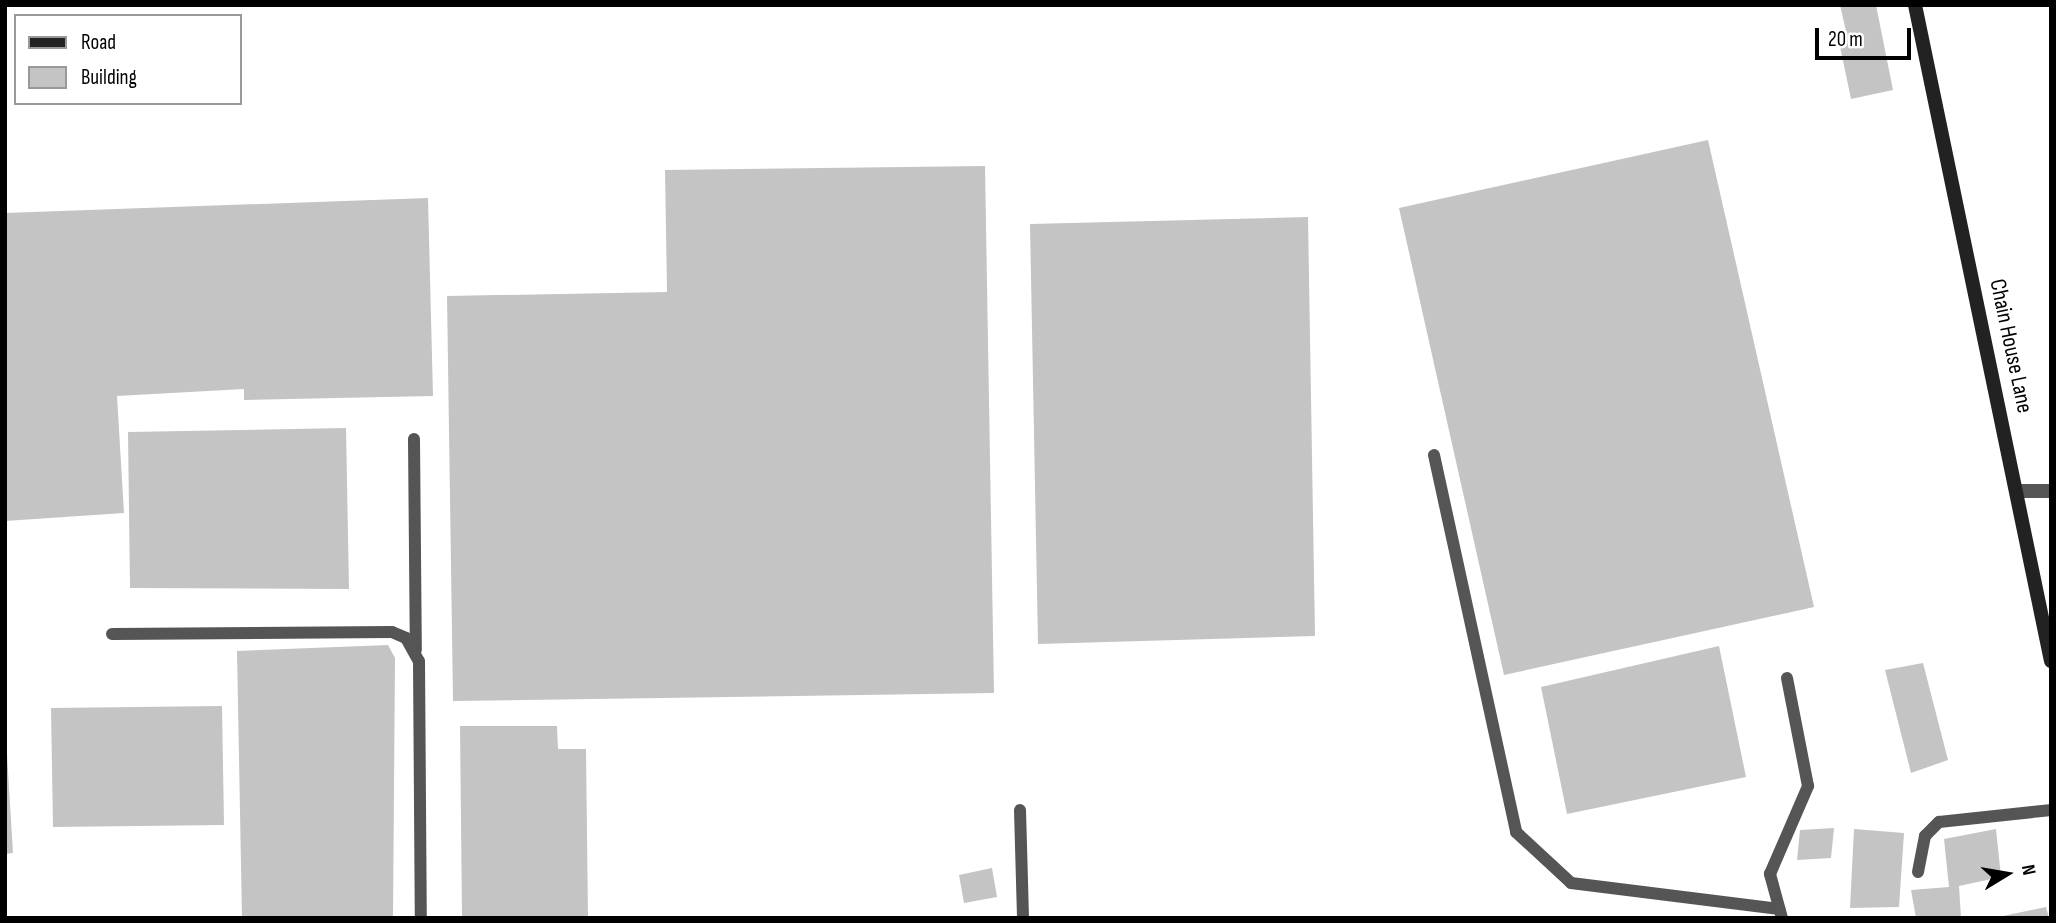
<!DOCTYPE html>
<html>
<head>
<meta charset="utf-8">
<style>
  body { margin:0 }
  #map { position:relative; width:2056px; height:923px; overflow:hidden; background:#fff; font-family:"Sofia Sans Condensed",sans-serif }
  div>[style] { position:absolute }
  [style*='--x'] { left:calc(var(--x)*1px); top:calc(var(--y)*1px); width:calc(var(--w)*1px); rotate:calc(var(--a)*1deg) }
  .building>* { inset:0; background:#c4c4c4 }
  .lane>* { height:12px; margin:-6px; padding:0 6px; transform-origin:6px; border-radius:6px; background:#555 }
  .street>* { height:14px; margin:-7px; padding:0 7px; transform-origin:7px; border-radius:7px; background:#555 }
  .secondary>* { height:14px; margin:-7px; padding:0 7px; transform-origin:7px; border-radius:7px; background:#222 }
  span { translate:-50% -50%; white-space:nowrap; text-align:center; line-height:1.15; -webkit-text-stroke:6px #fff; paint-order:stroke }
  .street-label { font-size:23px; color:#000 }
  .frame { position:absolute; inset:0; border:7px solid #000; pointer-events:none }
  .legend { position:absolute; left:14px; top:14px; width:228px; height:91px; box-sizing:border-box; background:#fff; border:2px solid #999; margin:0; padding:9px 12px; list-style:none; font-size:21px; color:#000 }
  .legend li { display:flex; align-items:center; gap:14px; height:35px }
  .legend b { width:35px; border:2px solid #999 }
  .north { position:absolute; left:1972px; top:839px; width:70px; height:70px; -webkit-text-stroke:5px #fff; paint-order:stroke; rotate:79deg; font-size:19px; font-weight:700; line-height:28px; text-align:center; color:#000 }
  .north::after { content:''; display:block; margin:auto; width:24px; height:32px; background:#000; clip-path:polygon(50% 0,100% 100%,50% 72%,0 100%) }
  .scale { position:absolute; left:1815px; top:28px; width:96px; height:32px; box-sizing:border-box; border:4px solid #000; border-top:0; padding-left:9px; font-size:21px; line-height:24px; white-space:nowrap; color:#000; -webkit-text-stroke:5px #fff; paint-order:stroke }
</style>
</head>
<body>
<div id="map">
  <div class="building">
    <i style="clip-path:polygon(1840px 5px,1876px 5px,1893px 90px,1851px 99px,1837px 32px,1846px 31px)"></i>
    <i style="clip-path:polygon(1708px 140px,1814px 607px,1504px 675px,1399px 208px)"></i>
    <i style="clip-path:polygon(985px 166px,994px 693px,453px 701px,447px 296px,667px 292px,665px 170px)"></i>
    <i style="clip-path:polygon(428px 198px,433px 396px,244px 400px,244px 389px,117px 396px,124px 513px,5px 521px,5px 213px)"></i>
    <i style="clip-path:polygon(1308px 217px,1315px 636px,1038px 644px,1030px 224px)"></i>
    <i style="clip-path:polygon(346px 428px,349px 589px,130px 588px,128px 432px)"></i>
    <i style="clip-path:polygon(388px 645px,395px 658px,393px 918px,242px 918px,237px 651px)"></i>
    <i style="clip-path:polygon(1719px 646px,1746px 777px,1567px 814px,1541px 687px)"></i>
    <i style="clip-path:polygon(1923px 663px,1948px 760px,1911px 773px,1885px 670px)"></i>
    <i style="clip-path:polygon(222px 706px,224px 825px,53px 827px,51px 708px)"></i>
    <i style="clip-path:polygon(5px 722px,13px 853px,5px 854px)"></i>
    <i style="clip-path:polygon(460px 726px,557px 726px,558px 749px,586px 749px,588px 918px,462px 918px)"></i>
    <i style="clip-path:polygon(1834px 828px,1831px 858px,1797px 860px,1800px 830px)"></i>
    <i style="clip-path:polygon(1854px 829px,1904px 833px,1899px 907px,1850px 908px)"></i>
    <i style="clip-path:polygon(1996px 829px,2001px 877px,1959px 886px,1961px 918px,1916px 918px,1911px 890px,1949px 887px,1944px 839px)"></i>
    <i style="clip-path:polygon(992px 868px,997px 897px,964px 903px,959px 875px)"></i>
    <i style="clip-path:polygon(2046px 907px,2049px 918px,1998px 918px,1998px 917px)"></i>
  </div>
  <div class="lane">
    <i style="--x:414;--y:439;--w:211;--a:89.5"></i>
    <i style="--x:1434;--y:455;--w:386;--a:77.7"></i>
    <i style="--x:1516;--y:832;--w:75;--a:42.8"></i>
    <i style="--x:1571;--y:883;--w:210;--a:7.1"></i>
    <i style="--x:112;--y:634;--w:280;--a:-0.4"></i>
    <i style="--x:392;--y:632;--w:15;--a:23"></i>
    <i style="--x:406;--y:638;--w:26;--a:61"></i>
    <i style="--x:419;--y:661;--w:257;--a:89.6"></i>
    <i style="--x:1020;--y:810;--w:108;--a:88.4"></i>
    <i style="--x:1918;--y:872;--w:37;--a:-79"></i>
    <i style="--x:1925;--y:836;--w:20;--a:-45"></i>
    <i style="--x:1939;--y:822;--w:113;--a:-6.1"></i>
    <i style="--x:1782;--y:918;--w:46;--a:-105.3"></i>
    <i style="--x:1770;--y:874;--w:96;--a:-66.6"></i>
    <i style="--x:1808;--y:786;--w:110;--a:-101"></i>
  </div>
  <div class="street">
    <i style="--x:2018;--y:491;--w:33;--a:0"></i>
  </div>
  <div class="secondary">
    <i style="--x:1915;--y:5;--w:670;--a:78.29"></i>
  </div>
  <div class="street-label">
    <span style="left:2011px;top:346px;rotate:78deg">Chain House Lane</span>
  </div>
  <div class="frame"></div>
  <ul class="legend">
  <li><b style="height:9px;background:#222"></b>Road</li>
  <li><b style="height:19px;background:#c4c4c4"></b>Building</li>
  </ul>
  <div class="north">N</div>
  <div class="scale">20 m</div>
</div>
</body>
</html>
